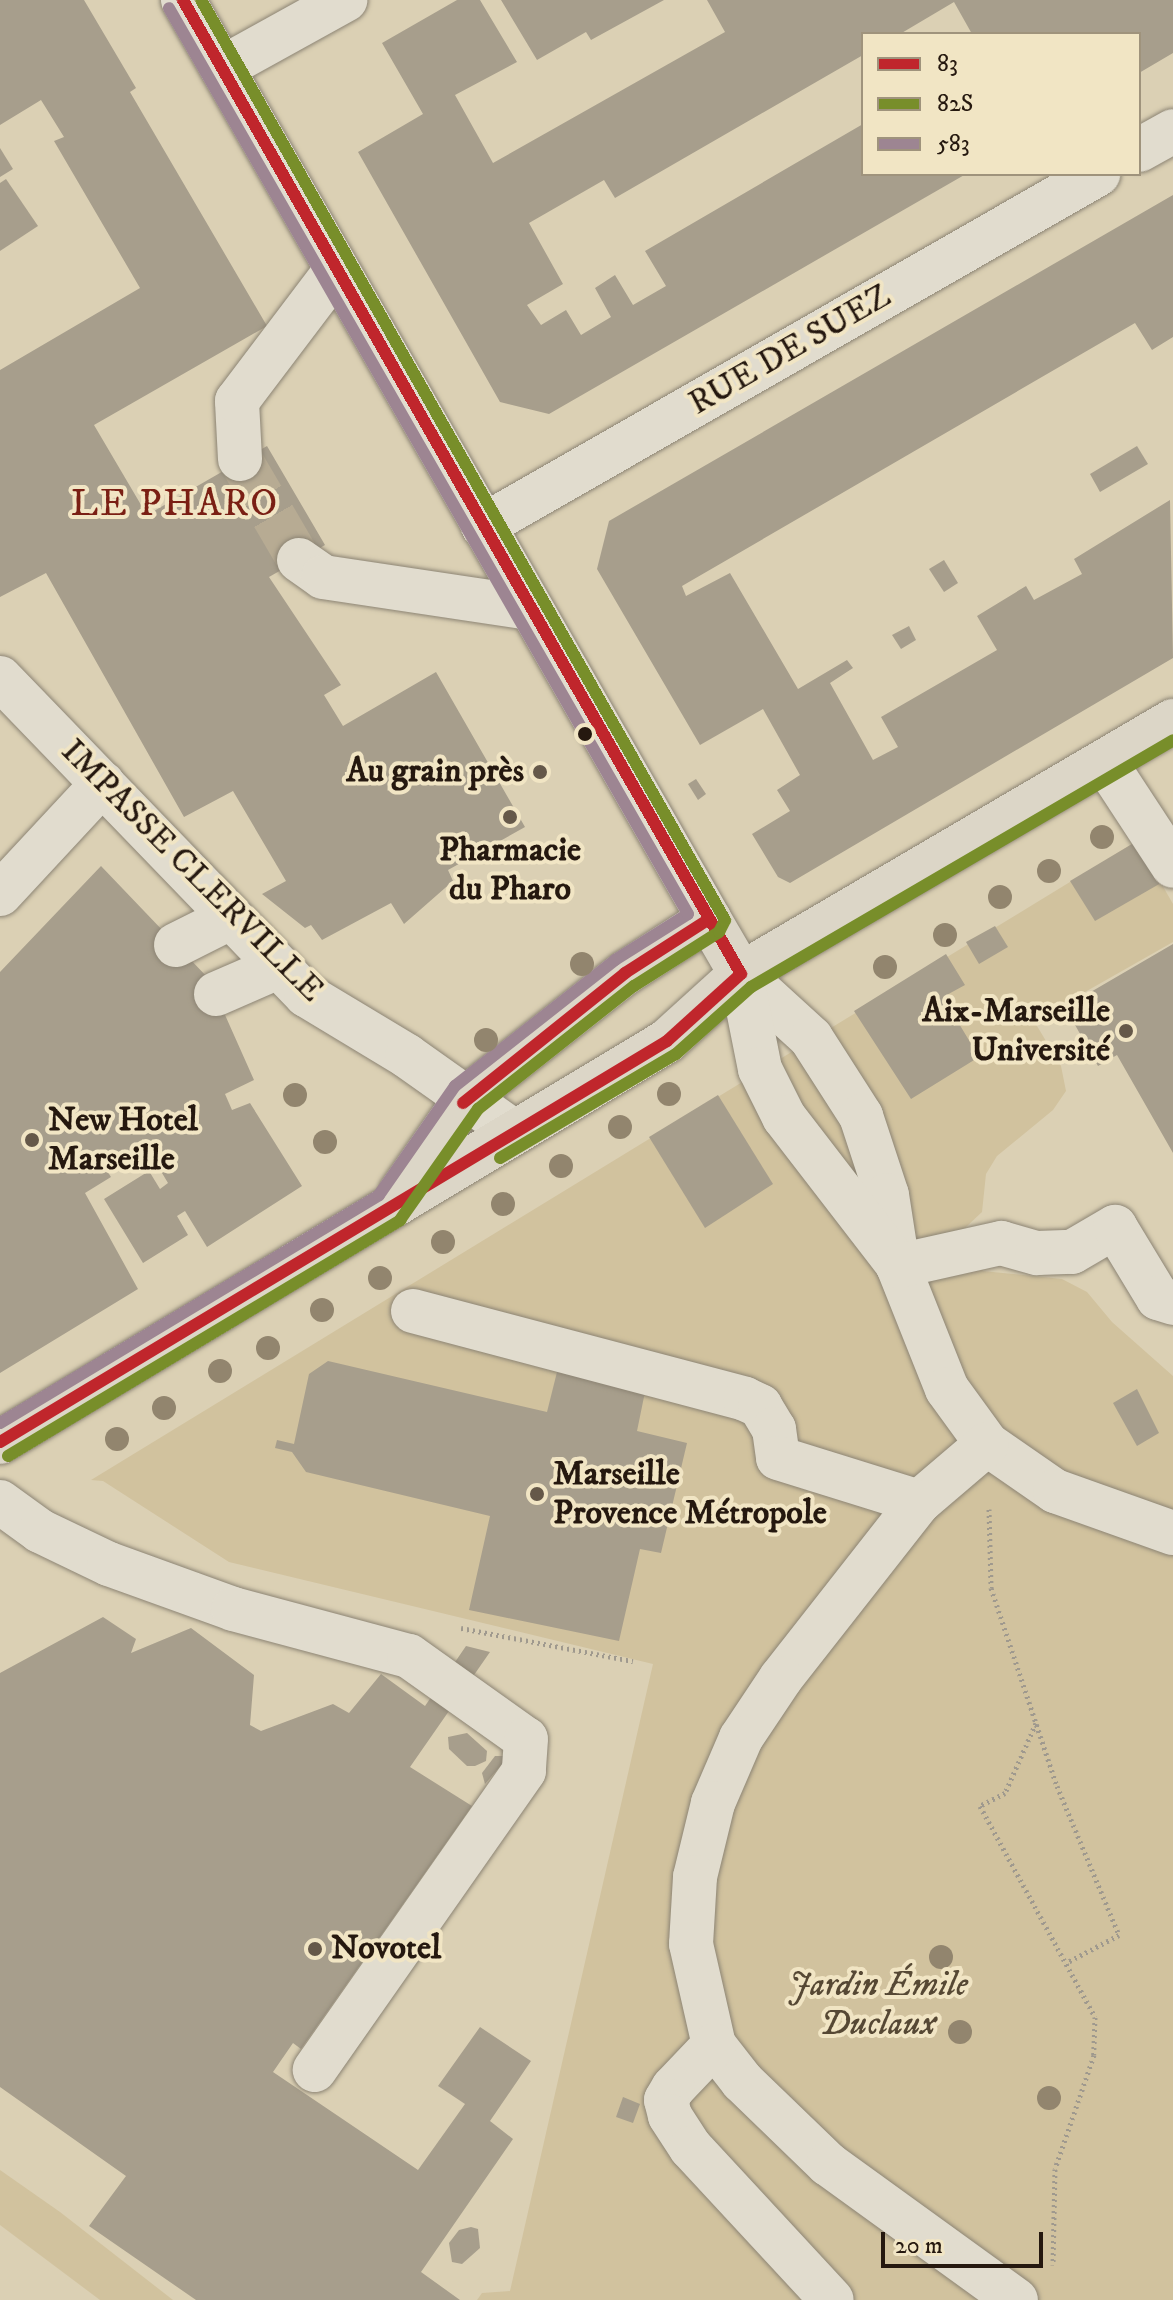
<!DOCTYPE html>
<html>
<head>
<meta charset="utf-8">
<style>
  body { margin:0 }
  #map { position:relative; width:1173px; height:2300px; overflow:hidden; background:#dbd0b4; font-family:"IM FELL DW Pica",serif }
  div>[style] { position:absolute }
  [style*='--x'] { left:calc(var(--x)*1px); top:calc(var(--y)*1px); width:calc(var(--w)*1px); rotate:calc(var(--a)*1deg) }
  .green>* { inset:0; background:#d1c29e }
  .building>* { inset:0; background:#a79e8c }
  .minor-tunnel>* { height:44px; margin-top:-22px; transform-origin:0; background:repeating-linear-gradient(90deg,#b7ab93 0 44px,transparent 0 66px) }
  .path>* { height:5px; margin-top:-2.5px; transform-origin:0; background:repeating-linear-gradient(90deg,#9f998e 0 2px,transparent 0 6px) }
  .roads { filter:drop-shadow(0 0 2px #8c8474) drop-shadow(0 0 2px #8c8474) }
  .minor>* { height:44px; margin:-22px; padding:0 22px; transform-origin:22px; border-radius:22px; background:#e1dcce }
  .major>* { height:44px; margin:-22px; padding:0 22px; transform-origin:22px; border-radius:22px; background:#dcd6c7 }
  .bus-1>* { height:12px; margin:-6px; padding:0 6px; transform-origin:6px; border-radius:6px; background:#c0262c }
  .bus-2>* { height:12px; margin:-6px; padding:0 6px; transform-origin:6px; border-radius:6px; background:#788e2a }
  .bus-3>* { height:12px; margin:-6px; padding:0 6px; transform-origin:6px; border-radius:6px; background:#9d8592 }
  .trees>* { width:24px; height:24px; margin:-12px; border-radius:50%; background:#92856e }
  .dots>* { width:22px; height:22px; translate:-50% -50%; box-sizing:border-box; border:4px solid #f1e5c4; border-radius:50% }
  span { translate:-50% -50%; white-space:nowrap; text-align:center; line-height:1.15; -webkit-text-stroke:8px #f1e5c4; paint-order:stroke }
  .street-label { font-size:34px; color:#25180f }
  .poi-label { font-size:34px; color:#25180f; font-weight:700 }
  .right { translate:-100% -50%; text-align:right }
  .left { translate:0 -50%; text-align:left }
  .park-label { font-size:34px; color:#564834; font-style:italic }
  .quarter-label { font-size:38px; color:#7a1f14; letter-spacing:2px }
  .legend { position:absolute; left:861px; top:32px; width:280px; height:144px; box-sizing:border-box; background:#f1e5c4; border:2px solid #9f937c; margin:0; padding:10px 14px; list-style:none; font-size:24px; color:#25180f }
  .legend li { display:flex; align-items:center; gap:16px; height:40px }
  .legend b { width:40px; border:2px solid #9f937c }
  .scale { position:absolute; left:881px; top:2232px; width:162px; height:36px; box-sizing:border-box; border:4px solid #25180f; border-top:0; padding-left:10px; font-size:24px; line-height:28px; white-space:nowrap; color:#25180f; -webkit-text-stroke:6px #f1e5c4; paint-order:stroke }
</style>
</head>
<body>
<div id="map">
  <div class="green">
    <i style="clip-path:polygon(1137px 841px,1173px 904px,1173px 942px,1034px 1021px,1061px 1066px,1066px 1091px,1053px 1110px,997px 1156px,986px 1174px,982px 1212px,966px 1227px,983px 1271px,1062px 1279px,1087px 1292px,1112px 1322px,1173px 1376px,1173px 2300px,477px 2300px,482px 2293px,510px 2291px,653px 1664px,229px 1562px,103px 1481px,91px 1480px)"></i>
    <i style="clip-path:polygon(0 2170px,60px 2212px,173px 2300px,100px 2300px,0 2225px)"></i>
  </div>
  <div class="building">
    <i style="clip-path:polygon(0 0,84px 0,136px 88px,130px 92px,267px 326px,94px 425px,147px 515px,267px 446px,325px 545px,269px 577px,341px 685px,324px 695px,343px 726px,436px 672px,525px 827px,448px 870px,453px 881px,404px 924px,391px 903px,322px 940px,311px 925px,305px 928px,262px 894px,286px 881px,233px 791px,184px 817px,46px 573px,0 597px,0 370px,140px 288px,54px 141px,64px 137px,41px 100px,0 125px)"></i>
    <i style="clip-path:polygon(457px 0,480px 0,517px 62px,455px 95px,493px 163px,725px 32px,707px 0,1173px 0,1173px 53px,1139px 73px,1139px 34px,972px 34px,954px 2px,900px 34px,863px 34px,863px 55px,615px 198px,604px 180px,529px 223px,563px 284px,527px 305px,541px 325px,566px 310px,581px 335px,611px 317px,595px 288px,615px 275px,633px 305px,666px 286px,645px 251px,863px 124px,863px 174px,966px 174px,549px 414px,500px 402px,358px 152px,423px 114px,382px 43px)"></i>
    <i style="clip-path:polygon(501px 0,664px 0,591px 40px,586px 32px,537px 60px)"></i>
    <i style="clip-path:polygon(0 148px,13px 169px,0 177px)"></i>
    <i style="clip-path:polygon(6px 179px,38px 226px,0 251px,0 183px)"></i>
    <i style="clip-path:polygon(1173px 195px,1173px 337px,1152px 350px,1135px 323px,682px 586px,686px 596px,730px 573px,798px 689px,847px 660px,853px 668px,830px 683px,873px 760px,898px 747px,881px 717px,997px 650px,977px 616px,1026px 586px,1034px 600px,1082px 574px,1074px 559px,1170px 500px,1173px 658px,790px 883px,778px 877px,752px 834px,790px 811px,777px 790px,800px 775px,763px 709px,700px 745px,597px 569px,609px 521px)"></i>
    <i style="clip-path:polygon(1137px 446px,1148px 464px,1100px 492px,1090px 474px)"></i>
    <i style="clip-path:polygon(944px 560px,958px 583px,944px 592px,929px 569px)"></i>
    <i style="clip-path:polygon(909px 626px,916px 640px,901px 649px,892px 635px)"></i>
    <i style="clip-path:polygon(696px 779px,706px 794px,698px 800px,688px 784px)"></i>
    <i style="clip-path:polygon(1137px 841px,1161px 883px,1095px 921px,1070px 881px)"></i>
    <i style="clip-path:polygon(101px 866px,209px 979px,254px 1080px,225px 1094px,232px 1110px,250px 1103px,302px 1186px,207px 1247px,185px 1211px,177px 1216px,188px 1235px,143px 1263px,104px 1199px,149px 1171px,160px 1189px,168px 1183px,147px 1148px,149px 1144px,104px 1166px,111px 1177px,85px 1193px,138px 1289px,0 1373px,0 972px)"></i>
    <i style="clip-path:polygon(995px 926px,1008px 947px,979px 964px,966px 942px)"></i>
    <i style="clip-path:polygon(1173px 944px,1173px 1153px,1117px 1055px,1098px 1066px,1065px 1007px)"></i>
    <i style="clip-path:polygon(946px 954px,965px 985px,943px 997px,979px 1057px,911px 1099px,854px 1011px)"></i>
    <i style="clip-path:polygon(718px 1095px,773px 1184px,705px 1228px,649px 1137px)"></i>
    <i style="clip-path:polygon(328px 1361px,547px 1412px,557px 1372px,645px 1392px,637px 1431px,687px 1443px,661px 1553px,640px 1549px,619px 1641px,469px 1610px,490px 1516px,306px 1472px,292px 1452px,275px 1448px,277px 1440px,294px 1444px,309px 1374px)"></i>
    <i style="clip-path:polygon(1137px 1389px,1159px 1433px,1137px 1446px,1113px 1403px)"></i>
    <i style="clip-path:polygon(103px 1617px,136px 1639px,131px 1653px,191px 1628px,254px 1675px,250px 1725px,261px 1731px,333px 1704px,349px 1713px,381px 1674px,425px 1706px,466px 1646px,490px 1652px,410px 1767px,472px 1806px,301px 2049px,293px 2043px,273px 2072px,418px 2170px,465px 2104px,438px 2086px,480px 2027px,531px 2061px,490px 2121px,513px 2139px,421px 2272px,460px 2300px,196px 2300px,89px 2226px,126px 2176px,0 2087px,0 1673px)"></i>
    <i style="clip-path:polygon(467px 1733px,487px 1751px,486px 1761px,475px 1766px,467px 1766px,449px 1749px,448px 1737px)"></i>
    <i style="clip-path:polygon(495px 1756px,504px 1756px,503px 1763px,485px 1784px,482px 1773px)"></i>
    <i style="clip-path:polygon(623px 2097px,640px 2104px,633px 2123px,616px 2117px)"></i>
    <i style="clip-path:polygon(471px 2227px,478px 2229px,480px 2248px,462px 2264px,452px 2262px,449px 2243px,459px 2230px)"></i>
  </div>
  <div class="minor-tunnel">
    <i style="--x:240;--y:459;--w:117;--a:59.7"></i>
  </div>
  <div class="path">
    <i style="--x:989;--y:1509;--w:79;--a:88.5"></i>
    <i style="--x:991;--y:1588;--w:209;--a:71.6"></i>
    <i style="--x:1057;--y:1786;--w:161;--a:67.4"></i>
    <i style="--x:1119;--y:1935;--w:60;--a:152.2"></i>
    <i style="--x:461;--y:1628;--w:175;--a:10.9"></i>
    <i style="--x:1036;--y:1723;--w:77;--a:113.9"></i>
    <i style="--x:1005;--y:1793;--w:28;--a:153"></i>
    <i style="--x:980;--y:1806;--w:240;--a:61.4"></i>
    <i style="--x:1095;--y:2017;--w:38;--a:92"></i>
    <i style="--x:1094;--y:2055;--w:120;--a:108.9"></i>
    <i style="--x:1055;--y:2169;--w:96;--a:91.2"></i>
  </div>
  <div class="roads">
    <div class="minor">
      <i style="--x:183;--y:0;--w:1059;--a:60.21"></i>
      <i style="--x:222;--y:68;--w:141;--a:-28.9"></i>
      <i style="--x:1139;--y:150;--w:39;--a:-29"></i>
      <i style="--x:240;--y:459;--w:58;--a:-93"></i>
      <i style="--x:237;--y:401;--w:164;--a:-52.9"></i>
      <i style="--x:483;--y:526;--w:709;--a:-29.78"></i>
      <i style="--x:299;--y:560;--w:29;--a:35"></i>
      <i style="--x:323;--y:577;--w:209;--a:8.5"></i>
      <i style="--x:0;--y:678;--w:441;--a:46"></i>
      <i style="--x:306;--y:995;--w:118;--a:31.1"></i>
      <i style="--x:407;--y:1056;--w:130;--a:35.3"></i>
      <i style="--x:1105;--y:762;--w:124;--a:56.8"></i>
      <i style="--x:0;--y:894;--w:151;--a:-47.1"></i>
      <i style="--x:176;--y:945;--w:60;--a:-26.6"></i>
      <i style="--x:741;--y:974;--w:95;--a:42.4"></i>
      <i style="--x:811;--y:1038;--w:93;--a:57.3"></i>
      <i style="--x:861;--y:1116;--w:83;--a:71.8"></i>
      <i style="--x:887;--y:1195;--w:72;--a:81.2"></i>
      <i style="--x:898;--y:1266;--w:132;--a:68.3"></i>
      <i style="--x:947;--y:1389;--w:68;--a:54"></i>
      <i style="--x:987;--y:1444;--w:83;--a:34.7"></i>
      <i style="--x:1055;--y:1491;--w:125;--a:19.6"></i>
      <i style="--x:741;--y:974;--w:97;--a:78.7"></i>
      <i style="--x:760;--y:1069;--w:54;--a:63.4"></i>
      <i style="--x:784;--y:1117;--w:187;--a:52.4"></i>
      <i style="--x:216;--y:994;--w:68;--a:-23.5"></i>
      <i style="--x:898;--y:1266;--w:106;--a:-12.6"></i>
      <i style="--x:1001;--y:1243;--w:37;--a:16"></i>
      <i style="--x:1037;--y:1253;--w:35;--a:-2"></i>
      <i style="--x:1072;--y:1252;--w:50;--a:-30.2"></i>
      <i style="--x:1115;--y:1227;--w:83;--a:58.8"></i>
      <i style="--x:1158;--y:1298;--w:16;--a:18"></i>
      <i style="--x:413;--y:1311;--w:343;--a:14.8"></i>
      <i style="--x:745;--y:1399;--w:17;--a:25"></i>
      <i style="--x:760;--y:1406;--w:27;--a:59"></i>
      <i style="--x:774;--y:1429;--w:29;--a:82"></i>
      <i style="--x:778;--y:1458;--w:148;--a:17.3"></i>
      <i style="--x:987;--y:1444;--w:89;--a:139.5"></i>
      <i style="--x:919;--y:1502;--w:224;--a:128.1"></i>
      <i style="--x:781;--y:1678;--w:72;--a:123.7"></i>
      <i style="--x:741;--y:1738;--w:71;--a:113.3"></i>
      <i style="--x:713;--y:1803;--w:76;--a:103.7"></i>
      <i style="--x:695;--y:1877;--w:67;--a:93.4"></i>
      <i style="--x:691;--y:1944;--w:104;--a:77.2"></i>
      <i style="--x:714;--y:2045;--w:46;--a:52.1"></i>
      <i style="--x:742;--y:2081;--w:120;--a:44"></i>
      <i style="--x:828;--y:2164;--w:232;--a:35.9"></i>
      <i style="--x:0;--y:1502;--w:49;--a:35.9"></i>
      <i style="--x:40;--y:1531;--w:76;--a:25.6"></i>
      <i style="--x:109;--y:1564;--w:132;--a:19.9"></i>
      <i style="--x:233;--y:1609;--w:182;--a:15"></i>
      <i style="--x:409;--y:1656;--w:143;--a:35.4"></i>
      <i style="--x:526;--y:1739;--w:32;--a:94"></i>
      <i style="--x:524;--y:1771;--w:365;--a:125"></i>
      <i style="--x:714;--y:2045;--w:59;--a:133.6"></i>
      <i style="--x:673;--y:2088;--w:14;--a:120"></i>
      <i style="--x:666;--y:2100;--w:16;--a:76"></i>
      <i style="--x:670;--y:2116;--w:38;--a:57"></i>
      <i style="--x:691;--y:2148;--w:207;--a:47.2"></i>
    </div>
    <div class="major">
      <i style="--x:400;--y:1193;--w:116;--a:-55.2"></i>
      <i style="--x:466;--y:1098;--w:202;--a:-38.2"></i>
      <i style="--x:625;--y:973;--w:100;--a:-32.7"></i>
      <i style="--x:709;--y:919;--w:64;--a:59.8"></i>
      <i style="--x:0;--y:1442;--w:778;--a:-31.01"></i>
      <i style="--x:667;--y:1041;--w:100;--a:-42.2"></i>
      <i style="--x:741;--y:974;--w:501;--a:-30.36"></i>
    </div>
  </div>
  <div class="bus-1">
    <i style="--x:463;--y:1103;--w:208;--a:-38.7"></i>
    <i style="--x:625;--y:973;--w:100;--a:-32.7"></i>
    <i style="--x:0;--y:1442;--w:778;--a:-31.01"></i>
    <i style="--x:667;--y:1041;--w:100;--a:-42.2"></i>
    <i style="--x:741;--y:974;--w:1123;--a:-119.81"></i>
  </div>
  <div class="bus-2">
    <i style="--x:500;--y:1158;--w:204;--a:-30.6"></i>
    <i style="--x:676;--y:1054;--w:101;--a:-41.8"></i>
    <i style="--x:751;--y:987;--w:489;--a:-30.3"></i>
    <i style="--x:8;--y:1456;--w:458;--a:-31"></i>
    <i style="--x:400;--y:1220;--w:136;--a:-54.9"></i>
    <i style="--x:478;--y:1109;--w:199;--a:-38.3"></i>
    <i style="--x:634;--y:986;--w:101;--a:-32.4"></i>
    <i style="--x:719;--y:932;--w:13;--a:-63"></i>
    <i style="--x:725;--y:920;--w:1059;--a:-119.66"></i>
  </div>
  <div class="bus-3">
    <i style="--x:0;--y:1423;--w:442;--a:-31"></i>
    <i style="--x:379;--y:1195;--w:133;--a:-55.1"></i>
    <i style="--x:455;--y:1086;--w:204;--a:-38.2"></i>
    <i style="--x:615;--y:960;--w:86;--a:-32.2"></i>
    <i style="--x:688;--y:914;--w:1044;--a:-119.81"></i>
  </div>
  <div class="trees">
    <i style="left:1102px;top:837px"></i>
    <i style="left:1049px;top:871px"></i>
    <i style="left:1000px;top:897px"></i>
    <i style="left:945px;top:935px"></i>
    <i style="left:582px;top:964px"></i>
    <i style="left:885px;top:967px"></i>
    <i style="left:486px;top:1040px"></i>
    <i style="left:669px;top:1094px"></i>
    <i style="left:295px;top:1095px"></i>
    <i style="left:620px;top:1127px"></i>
    <i style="left:325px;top:1142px"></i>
    <i style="left:561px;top:1166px"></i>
    <i style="left:503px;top:1204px"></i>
    <i style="left:443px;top:1242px"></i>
    <i style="left:380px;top:1278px"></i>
    <i style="left:322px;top:1310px"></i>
    <i style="left:268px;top:1348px"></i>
    <i style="left:220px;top:1371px"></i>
    <i style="left:164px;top:1408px"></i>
    <i style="left:117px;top:1439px"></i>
    <i style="left:941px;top:1957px"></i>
    <i style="left:960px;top:2032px"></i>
    <i style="left:1049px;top:2098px"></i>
  </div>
  <div class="dots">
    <i style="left:585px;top:734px;background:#25180f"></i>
    <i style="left:540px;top:772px;background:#655849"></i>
    <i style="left:510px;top:817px;background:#655849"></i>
    <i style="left:1126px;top:1031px;background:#655849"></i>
    <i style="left:32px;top:1140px;background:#655849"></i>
    <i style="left:537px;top:1494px;background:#655849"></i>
    <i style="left:315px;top:1949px;background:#655849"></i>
  </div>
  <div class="street-label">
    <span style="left:790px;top:350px;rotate:-30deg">RUE DE SUEZ</span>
    <span style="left:192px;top:871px;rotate:45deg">IMPASSE CLERVILLE</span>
  </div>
  <div class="poi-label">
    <span class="right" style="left:524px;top:772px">Au grain près</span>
    <span style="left:510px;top:870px">Pharmacie<br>du Pharo</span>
    <span class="right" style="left:1110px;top:1031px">Aix-Marseille<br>Université</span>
    <span class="left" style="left:48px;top:1140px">New Hotel<br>Marseille</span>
    <span class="left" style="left:553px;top:1494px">Marseille<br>Provence Métropole</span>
    <span class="left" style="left:331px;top:1949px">Novotel</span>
  </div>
  <div class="park-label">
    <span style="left:878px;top:2005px">Jardin Émile<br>Duclaux</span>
  </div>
  <div class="quarter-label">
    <span style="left:175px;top:505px">LE PHARO</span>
  </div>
  <ul class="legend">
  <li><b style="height:10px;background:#c0262c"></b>83</li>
  <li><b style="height:10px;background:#788e2a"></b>82S</li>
  <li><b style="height:10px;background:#9d8592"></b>583</li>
  </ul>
  <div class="scale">20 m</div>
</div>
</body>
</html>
